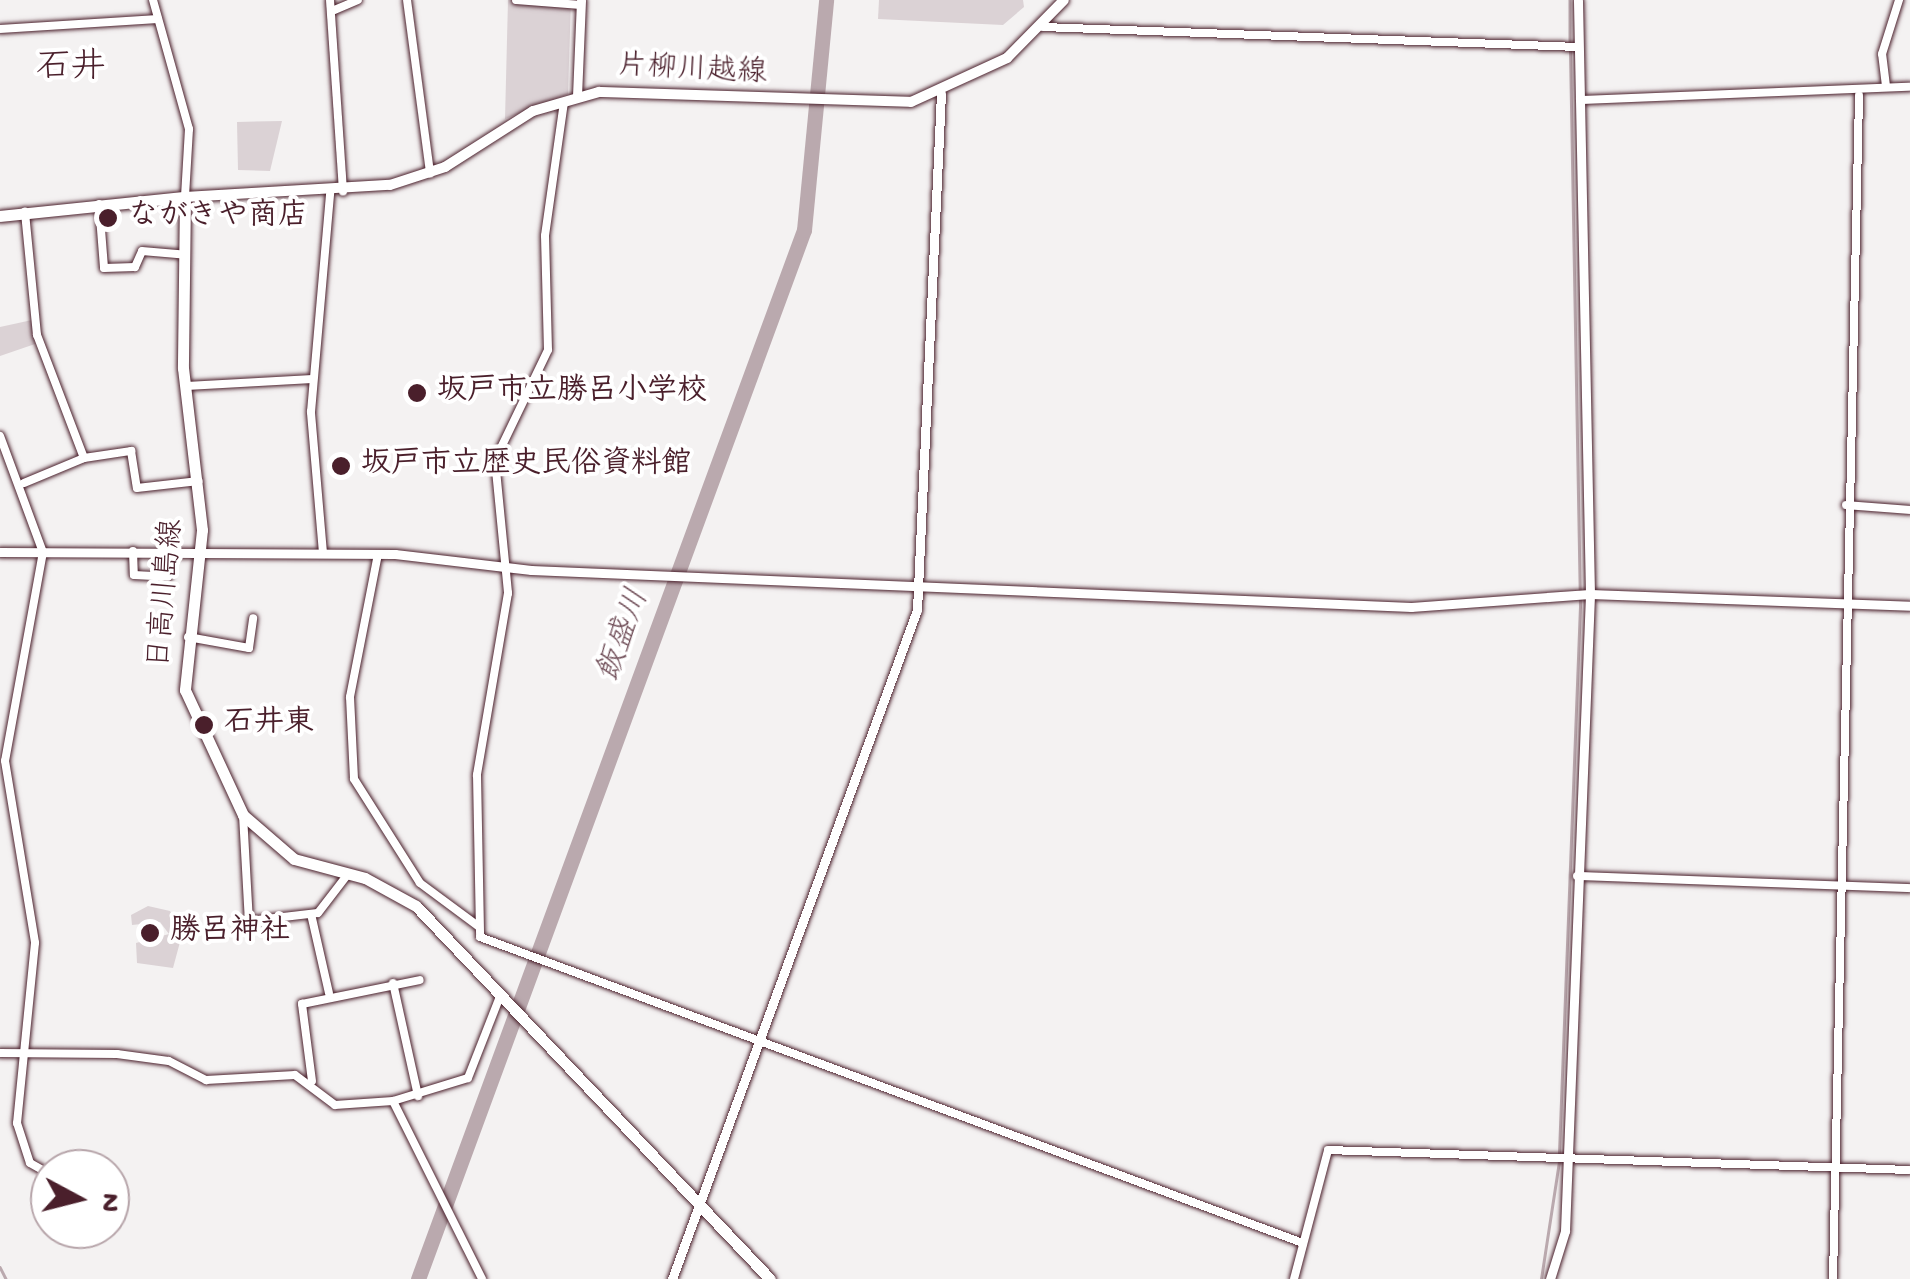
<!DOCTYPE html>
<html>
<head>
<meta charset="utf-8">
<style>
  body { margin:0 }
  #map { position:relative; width:1910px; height:1279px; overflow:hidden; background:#f4f2f2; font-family:"Gochi Hand","Klee One",sans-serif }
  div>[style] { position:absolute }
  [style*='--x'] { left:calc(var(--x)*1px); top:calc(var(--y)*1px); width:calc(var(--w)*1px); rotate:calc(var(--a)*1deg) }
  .green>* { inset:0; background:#dbd2d5 }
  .stream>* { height:2.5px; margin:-1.25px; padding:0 1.25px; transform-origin:1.25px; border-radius:1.25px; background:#baa9ae }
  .river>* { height:15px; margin:-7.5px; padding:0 7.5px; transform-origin:7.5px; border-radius:7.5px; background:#baa9ae }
  .roads { filter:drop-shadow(0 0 2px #4a1f2b) drop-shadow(0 0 2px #4a1f2b) }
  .minor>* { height:8px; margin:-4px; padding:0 4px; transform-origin:4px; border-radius:4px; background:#fff }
  .tertiary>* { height:9px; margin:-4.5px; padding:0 4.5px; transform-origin:4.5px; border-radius:4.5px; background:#fff }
  .secondary>* { height:10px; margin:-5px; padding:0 5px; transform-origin:5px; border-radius:5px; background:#fff }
  .primary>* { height:11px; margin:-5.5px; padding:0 5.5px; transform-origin:5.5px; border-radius:5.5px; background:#fff }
  .dots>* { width:28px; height:28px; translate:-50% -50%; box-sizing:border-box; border:5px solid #fff; border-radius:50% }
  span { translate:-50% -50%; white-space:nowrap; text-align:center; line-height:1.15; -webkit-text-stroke:8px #fff; paint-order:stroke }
  .street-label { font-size:30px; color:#4a1f2b }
  .poi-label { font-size:30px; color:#4a1f2b; font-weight:700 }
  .left { translate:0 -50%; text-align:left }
  .water-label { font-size:32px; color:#714f59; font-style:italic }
  .quarter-label { font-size:35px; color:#4a1f2b }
  .north { position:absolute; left:30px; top:1149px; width:100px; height:100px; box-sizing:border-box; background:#fff; border:2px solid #b7a5aa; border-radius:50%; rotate:97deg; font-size:28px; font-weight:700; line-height:40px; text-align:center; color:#4a1f2b }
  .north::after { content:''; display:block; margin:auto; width:35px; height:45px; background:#4a1f2b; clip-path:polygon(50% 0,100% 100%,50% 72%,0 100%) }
</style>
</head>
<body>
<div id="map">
  <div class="green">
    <i style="clip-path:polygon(508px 0,571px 0,568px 94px,505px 119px)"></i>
    <i style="clip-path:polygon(879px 0,1023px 0,1024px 7px,1003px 25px,878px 19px)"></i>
    <i style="clip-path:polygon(282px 121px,270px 171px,238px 170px,237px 122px)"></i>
    <i style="clip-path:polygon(32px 320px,35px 344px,0 356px,0 327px)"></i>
    <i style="clip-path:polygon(148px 906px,170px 911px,183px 931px,173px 968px,137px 963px,136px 943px,169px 934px,160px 922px,132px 925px,131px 915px)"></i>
  </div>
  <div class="stream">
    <i style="--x:1570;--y:0;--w:43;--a:90"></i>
    <i style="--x:1559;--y:1153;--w:546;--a:-87.8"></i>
    <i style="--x:1580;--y:607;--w:556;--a:-91.03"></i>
    <i style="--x:0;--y:1267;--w:13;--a:63"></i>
    <i style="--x:1541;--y:1279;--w:119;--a:-81.3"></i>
  </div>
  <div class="river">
    <i style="--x:418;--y:1279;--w:1118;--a:-69.8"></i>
    <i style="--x:804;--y:230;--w:231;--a:-84.5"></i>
  </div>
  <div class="roads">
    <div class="minor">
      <i style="--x:153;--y:0;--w:134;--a:74.4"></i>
      <i style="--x:189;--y:129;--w:68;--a:93.4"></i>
      <i style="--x:330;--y:0;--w:192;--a:86.1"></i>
      <i style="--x:407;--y:0;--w:175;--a:82.4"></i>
      <i style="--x:516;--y:0;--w:65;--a:4.4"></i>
      <i style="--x:332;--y:11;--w:28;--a:-23"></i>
      <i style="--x:1043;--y:27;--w:536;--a:2.14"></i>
      <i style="--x:0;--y:29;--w:158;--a:-3.6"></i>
      <i style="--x:1886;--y:86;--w:32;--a:-97"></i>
      <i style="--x:1882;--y:54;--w:57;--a:-72.5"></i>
      <i style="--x:1580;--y:100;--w:330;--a:-2.3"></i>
      <i style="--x:564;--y:102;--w:135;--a:98.1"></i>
      <i style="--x:545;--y:236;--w:114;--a:88.5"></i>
      <i style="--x:548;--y:350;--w:122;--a:115.7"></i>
      <i style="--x:495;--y:460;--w:134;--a:84.4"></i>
      <i style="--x:508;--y:593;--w:185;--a:99.7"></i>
      <i style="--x:477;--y:775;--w:162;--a:88.9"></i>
      <i style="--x:480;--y:937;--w:875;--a:20.4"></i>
      <i style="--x:99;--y:204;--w:64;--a:85.5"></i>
      <i style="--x:104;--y:268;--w:31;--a:-2"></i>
      <i style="--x:135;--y:267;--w:17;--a:-66"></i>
      <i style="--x:142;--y:251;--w:38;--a:5"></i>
      <i style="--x:186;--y:386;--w:127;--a:-3.2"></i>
      <i style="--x:0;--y:436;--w:124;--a:69.7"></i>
      <i style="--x:43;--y:552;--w:212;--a:100.3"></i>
      <i style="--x:5;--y:761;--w:184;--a:80.6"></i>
      <i style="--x:35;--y:943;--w:181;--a:95.7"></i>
      <i style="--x:17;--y:1123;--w:42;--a:72"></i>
      <i style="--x:30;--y:1163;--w:23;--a:29"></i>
      <i style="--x:84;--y:458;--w:48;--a:-8.5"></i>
      <i style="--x:131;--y:451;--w:37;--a:81"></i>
      <i style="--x:137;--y:488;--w:62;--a:-6.4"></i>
      <i style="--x:24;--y:483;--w:65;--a:-22.6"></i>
      <i style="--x:84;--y:458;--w:132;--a:-110.9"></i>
      <i style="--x:37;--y:335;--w:124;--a:-95.6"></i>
      <i style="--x:1846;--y:505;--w:64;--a:4.5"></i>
      <i style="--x:133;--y:551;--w:24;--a:88"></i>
      <i style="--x:134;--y:575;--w:34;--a:3"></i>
      <i style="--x:323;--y:553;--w:142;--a:-94.9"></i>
      <i style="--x:311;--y:412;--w:220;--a:-85"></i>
      <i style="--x:378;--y:554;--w:146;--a:101.1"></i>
      <i style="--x:350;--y:697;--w:82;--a:87.2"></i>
      <i style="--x:354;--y:779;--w:123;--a:57.6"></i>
      <i style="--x:420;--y:883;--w:72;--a:36.6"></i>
      <i style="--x:161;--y:577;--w:26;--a:-88"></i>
      <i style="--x:188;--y:637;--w:62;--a:10.2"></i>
      <i style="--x:249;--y:648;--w:30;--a:-82"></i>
      <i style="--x:243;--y:815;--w:106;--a:86.8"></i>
      <i style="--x:249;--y:921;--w:69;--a:-6.6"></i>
      <i style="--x:318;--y:913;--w:49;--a:-52.4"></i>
      <i style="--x:1577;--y:876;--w:333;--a:2.1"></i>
      <i style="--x:311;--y:914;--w:81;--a:77.2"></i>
      <i style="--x:393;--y:983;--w:116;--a:77.5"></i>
      <i style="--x:0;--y:1053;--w:117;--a:0.5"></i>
      <i style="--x:117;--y:1054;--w:52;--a:7.7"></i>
      <i style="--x:169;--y:1061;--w:42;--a:27.2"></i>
      <i style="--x:206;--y:1080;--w:89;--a:-3.2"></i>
      <i style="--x:295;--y:1075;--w:50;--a:36.9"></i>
      <i style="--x:335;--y:1105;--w:58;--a:-3.9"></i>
      <i style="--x:393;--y:1101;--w:78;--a:-17"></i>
      <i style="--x:468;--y:1078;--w:85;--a:-68.6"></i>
      <i style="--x:312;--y:1081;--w:78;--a:-97.4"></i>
      <i style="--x:302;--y:1004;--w:120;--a:-11.5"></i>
      <i style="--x:393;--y:1101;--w:199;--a:63.4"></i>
      <i style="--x:110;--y:1185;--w:2;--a:27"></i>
      <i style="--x:1294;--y:1279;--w:133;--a:-75.2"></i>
      <i style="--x:1328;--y:1150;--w:582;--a:1.97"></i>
      <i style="--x:1833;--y:1279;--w:1184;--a:-88.74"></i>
    </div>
    <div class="tertiary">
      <i style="--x:577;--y:96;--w:96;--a:-87.6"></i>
      <i style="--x:0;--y:552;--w:395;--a:0.3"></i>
      <i style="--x:395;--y:554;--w:137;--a:6.7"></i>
      <i style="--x:531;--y:570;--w:881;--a:2.41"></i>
      <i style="--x:1411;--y:607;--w:179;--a:-4.2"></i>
      <i style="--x:1590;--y:594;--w:320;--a:2.1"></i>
      <i style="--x:672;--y:1279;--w:712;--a:-69.89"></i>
      <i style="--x:917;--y:610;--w:517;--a:-87.34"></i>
      <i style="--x:1550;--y:1279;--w:50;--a:-72.6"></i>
      <i style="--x:1565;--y:1231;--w:637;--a:-87.75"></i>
      <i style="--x:1590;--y:594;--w:594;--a:-91.16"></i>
    </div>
    <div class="secondary">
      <i style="--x:185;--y:197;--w:205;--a:-3.4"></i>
      <i style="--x:390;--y:185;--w:58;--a:-18.1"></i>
      <i style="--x:445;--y:167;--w:104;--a:-32.5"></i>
      <i style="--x:533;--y:111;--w:69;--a:-16.1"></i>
      <i style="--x:599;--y:92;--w:312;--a:1.8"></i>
      <i style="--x:911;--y:102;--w:106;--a:-24.6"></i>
      <i style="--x:1007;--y:58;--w:81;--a:-45.5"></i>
    </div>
    <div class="primary">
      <i style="--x:0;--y:216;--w:186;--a:-5.9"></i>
      <i style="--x:185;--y:197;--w:171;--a:90.7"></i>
      <i style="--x:183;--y:368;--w:163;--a:83.3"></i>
      <i style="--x:202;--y:530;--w:161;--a:96.1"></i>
      <i style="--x:185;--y:690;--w:138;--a:65.1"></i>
      <i style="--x:243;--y:815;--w:67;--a:40.8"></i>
      <i style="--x:294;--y:859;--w:73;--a:15"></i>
      <i style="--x:365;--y:878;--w:58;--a:28.8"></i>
      <i style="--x:416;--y:906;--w:514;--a:46.5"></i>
    </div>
  </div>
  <div class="dots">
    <i style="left:108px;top:218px;background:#4a1f2b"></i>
    <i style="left:417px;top:393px;background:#4a1f2b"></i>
    <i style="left:341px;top:466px;background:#4a1f2b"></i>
    <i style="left:204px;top:725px;background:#4a1f2b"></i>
    <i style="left:150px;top:933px;background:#4a1f2b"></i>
  </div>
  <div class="street-label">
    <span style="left:692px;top:72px;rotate:3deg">片柳川越線</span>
    <span style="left:168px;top:594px;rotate:-85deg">日高川島線</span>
  </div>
  <div class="poi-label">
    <span class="left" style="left:128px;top:218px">ながきや商店</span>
    <span class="left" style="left:437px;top:393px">坂戸市立勝呂小学校</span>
    <span class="left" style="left:361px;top:466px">坂戸市立歴史民俗資料館</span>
    <span class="left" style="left:224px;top:725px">石井東</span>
    <span class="left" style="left:170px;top:933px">勝呂神社</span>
  </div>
  <div class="water-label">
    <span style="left:625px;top:636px;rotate:-70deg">飯盛川</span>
  </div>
  <div class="quarter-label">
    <span style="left:71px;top:70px">石井</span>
  </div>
  <div class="north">N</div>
</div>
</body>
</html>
